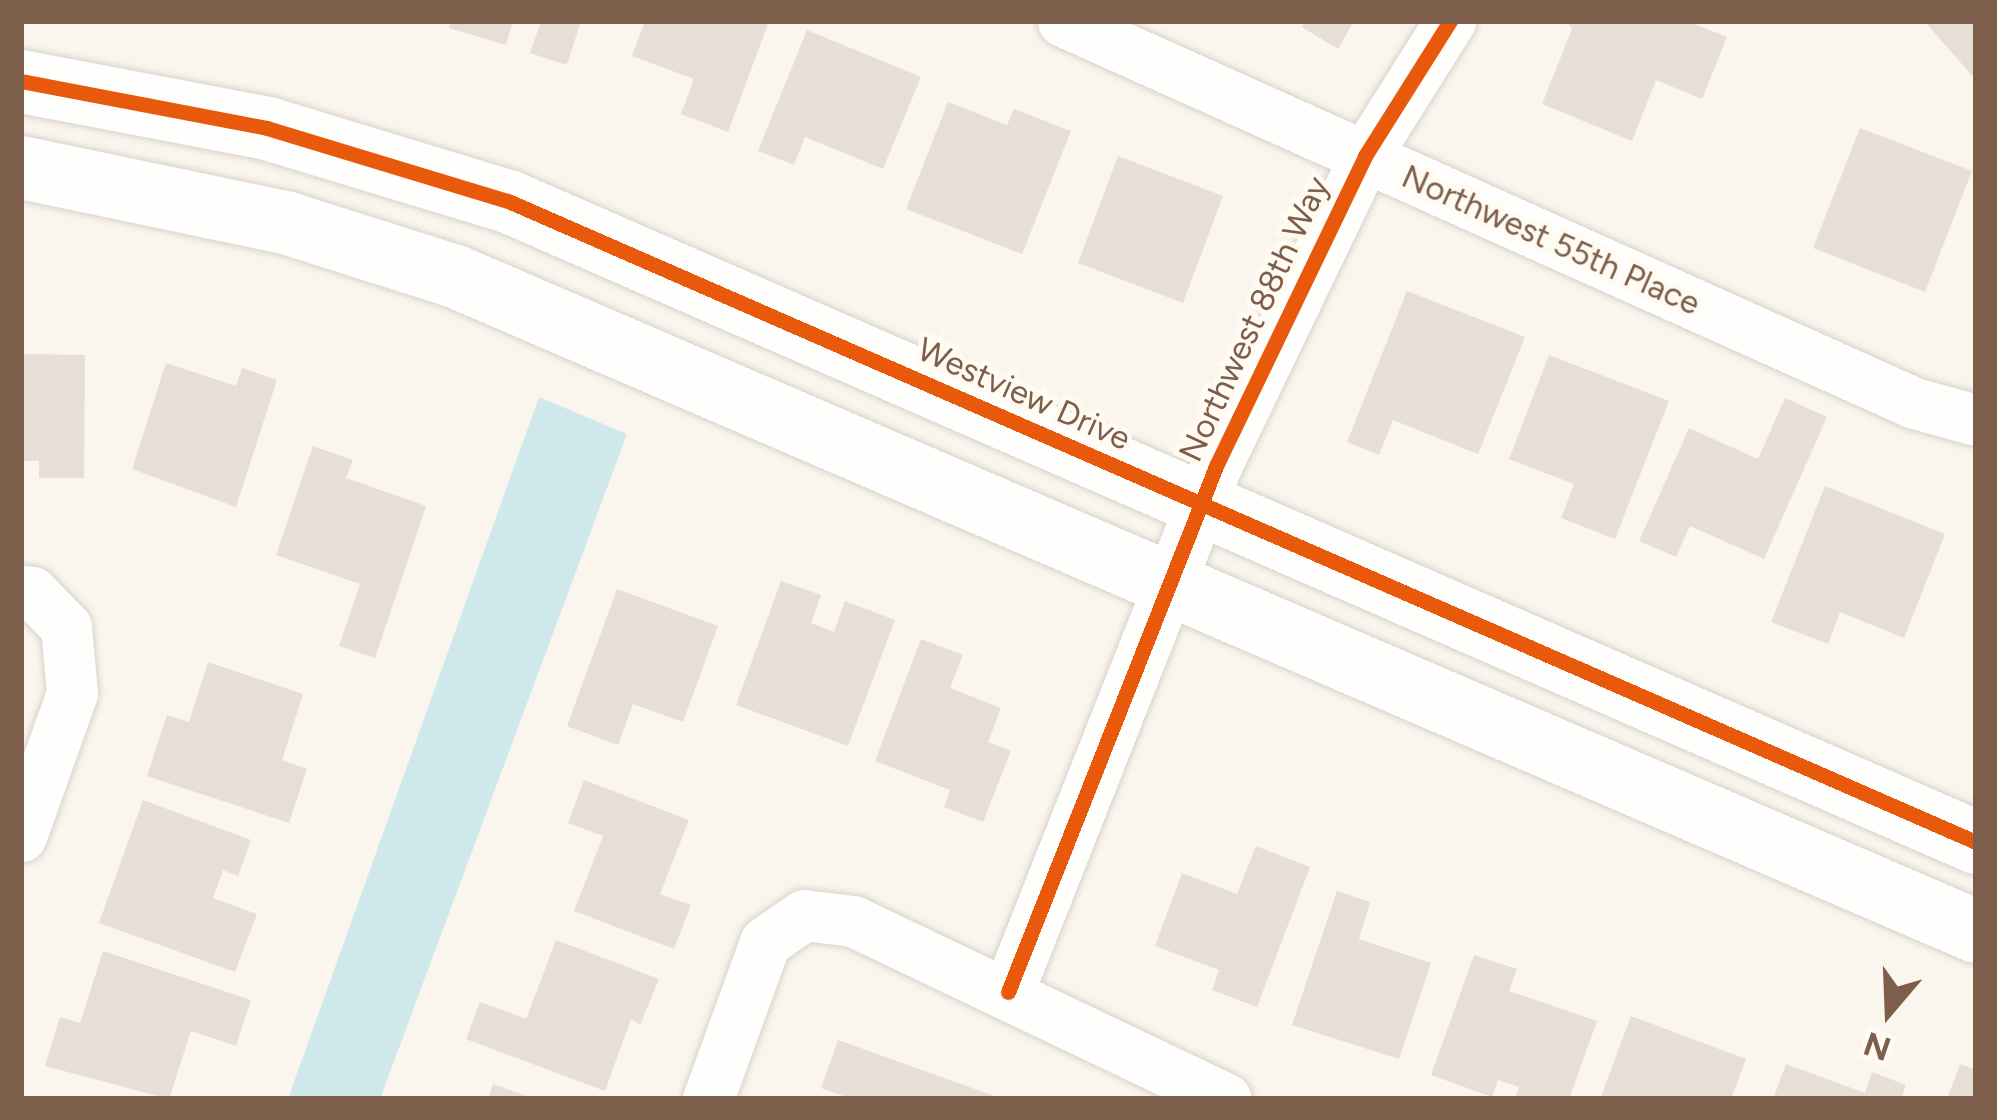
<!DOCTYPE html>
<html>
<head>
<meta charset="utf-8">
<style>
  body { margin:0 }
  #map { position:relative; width:1997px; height:1120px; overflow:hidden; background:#faf6ee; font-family:Figtree,sans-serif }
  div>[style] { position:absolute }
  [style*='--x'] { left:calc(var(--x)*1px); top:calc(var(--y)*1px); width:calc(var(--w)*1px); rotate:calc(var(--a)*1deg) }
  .water>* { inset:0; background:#cee8eb }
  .building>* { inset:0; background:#e7ded5 }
  .roads { filter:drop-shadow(0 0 3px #dad3cc) drop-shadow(0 0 3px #dad3cc) }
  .minor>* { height:51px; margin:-25.5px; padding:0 25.5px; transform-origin:25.5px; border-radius:25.5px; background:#fefefc }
  .tertiary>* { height:63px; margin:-31.5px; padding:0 31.5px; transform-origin:31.5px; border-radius:31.5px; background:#fefefc }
  .cycleway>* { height:15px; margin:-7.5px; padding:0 7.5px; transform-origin:7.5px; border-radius:7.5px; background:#e8590c }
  span { translate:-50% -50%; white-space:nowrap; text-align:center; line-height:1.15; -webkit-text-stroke:10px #fffaf2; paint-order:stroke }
  .street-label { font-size:33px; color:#7c5e4a }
  .frame { position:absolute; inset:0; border:24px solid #7c5e4a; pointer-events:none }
  .north { position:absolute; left:1829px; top:952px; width:120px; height:120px; -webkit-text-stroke:9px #fffaf2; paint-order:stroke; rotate:199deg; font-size:33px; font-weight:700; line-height:48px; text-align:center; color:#7c5e4a }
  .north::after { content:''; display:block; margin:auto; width:42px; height:54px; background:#7c5e4a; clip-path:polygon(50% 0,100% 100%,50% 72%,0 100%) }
</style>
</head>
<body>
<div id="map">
  <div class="water">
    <i style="clip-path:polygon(539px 397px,627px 434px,380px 1099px,288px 1099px)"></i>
  </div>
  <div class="building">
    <i style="clip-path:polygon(451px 21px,513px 21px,506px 45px,449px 28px)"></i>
    <i style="clip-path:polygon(541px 21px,581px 21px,567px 65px,530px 53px)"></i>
    <i style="clip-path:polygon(645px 21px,769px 21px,728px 132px,681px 114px,694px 79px,632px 56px)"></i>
    <i style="clip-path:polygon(1306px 21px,1354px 21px,1338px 49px,1302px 27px)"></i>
    <i style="clip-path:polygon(1567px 21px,1687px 21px,1727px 37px,1702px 99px,1656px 80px,1632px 141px,1542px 104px,1572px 29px)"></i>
    <i style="clip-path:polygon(1924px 21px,1976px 21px,1976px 80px)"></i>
    <i style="clip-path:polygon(807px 30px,921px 77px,883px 169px,805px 137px,794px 165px,758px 151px)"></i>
    <i style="clip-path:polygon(948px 102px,1007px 125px,1014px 109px,1071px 131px,1022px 254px,906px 209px)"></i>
    <i style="clip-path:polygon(1860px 128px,1972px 171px,1925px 292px,1813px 248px)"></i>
    <i style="clip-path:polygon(1118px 156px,1223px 196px,1183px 303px,1078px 263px)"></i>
    <i style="clip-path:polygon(1407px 291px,1525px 337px,1478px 454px,1393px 420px,1379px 455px,1347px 442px)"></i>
    <i style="clip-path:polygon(21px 354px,85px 355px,84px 478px,39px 478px,39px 461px,21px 461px)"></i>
    <i style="clip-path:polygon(1549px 355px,1669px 401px,1615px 539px,1561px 518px,1574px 484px,1509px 459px)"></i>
    <i style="clip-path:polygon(166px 363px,236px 386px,242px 368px,277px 380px,236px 507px,132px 469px)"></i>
    <i style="clip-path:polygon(1785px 398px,1827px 417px,1764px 559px,1690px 526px,1676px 557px,1639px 541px,1689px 428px,1758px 459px)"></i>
    <i style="clip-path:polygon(313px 446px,353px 460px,346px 478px,426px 506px,375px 658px,339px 646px,360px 584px,276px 555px)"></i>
    <i style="clip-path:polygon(1825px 486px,1945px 534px,1904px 638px,1840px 612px,1828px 644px,1771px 622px)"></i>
    <i style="clip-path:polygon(781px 581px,821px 595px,811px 623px,834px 632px,845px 601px,895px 620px,848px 746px,736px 705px)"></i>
    <i style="clip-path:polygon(617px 589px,718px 626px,683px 722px,633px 704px,618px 745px,567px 726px)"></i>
    <i style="clip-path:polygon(921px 639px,963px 655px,950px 688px,1001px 708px,988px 742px,1011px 751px,983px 822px,944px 807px,950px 790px,875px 761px)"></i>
    <i style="clip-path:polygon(208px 662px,303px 694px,282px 760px,307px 769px,289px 823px,147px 776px,167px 715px,189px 722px)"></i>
    <i style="clip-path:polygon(584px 780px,689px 820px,660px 894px,691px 905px,674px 949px,574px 911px,603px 836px,568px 823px)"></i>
    <i style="clip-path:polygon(143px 800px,251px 840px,238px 876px,223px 870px,213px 898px,257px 914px,235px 972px,99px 923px)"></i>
    <i style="clip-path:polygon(1256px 846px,1310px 867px,1257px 1007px,1212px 990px,1219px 970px,1155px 946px,1182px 873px,1237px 894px)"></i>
    <i style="clip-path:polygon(1337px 891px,1370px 902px,1359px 939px,1431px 963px,1399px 1059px,1292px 1025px)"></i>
    <i style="clip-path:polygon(556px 940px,659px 979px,640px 1025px,631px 1019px,605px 1091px,466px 1039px,480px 1002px,526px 1019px)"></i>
    <i style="clip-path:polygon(103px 951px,251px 1000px,236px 1046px,191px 1031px,169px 1099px,45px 1066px,60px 1017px,80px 1023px)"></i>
    <i style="clip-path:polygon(1474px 955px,1517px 969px,1509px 991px,1597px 1021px,1569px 1099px,1515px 1099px,1519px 1087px,1498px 1080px,1492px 1097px,1431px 1075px)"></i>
    <i style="clip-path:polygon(1631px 1016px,1746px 1059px,1731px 1099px,1600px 1099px)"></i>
    <i style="clip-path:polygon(838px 1040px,1000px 1098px,999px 1099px,852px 1099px,821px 1088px)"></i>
    <i style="clip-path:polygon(1786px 1064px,1865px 1093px,1872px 1072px,1906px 1085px,1901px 1099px,1773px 1099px)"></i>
    <i style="clip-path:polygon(1960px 1064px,1976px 1070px,1976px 1099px,1947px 1099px)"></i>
    <i style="clip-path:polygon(493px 1084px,532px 1098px,532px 1099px,488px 1099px)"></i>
  </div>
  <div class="roads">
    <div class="minor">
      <i style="--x:1063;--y:21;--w:933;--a:24.17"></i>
      <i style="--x:1914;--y:403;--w:64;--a:15.3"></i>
      <i style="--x:21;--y:591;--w:11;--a:5"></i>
      <i style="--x:32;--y:592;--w:49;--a:45.8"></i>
      <i style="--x:66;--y:627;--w:66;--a:84.8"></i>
      <i style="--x:72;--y:693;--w:152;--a:109.6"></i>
      <i style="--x:1008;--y:992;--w:566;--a:-68.42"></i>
      <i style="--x:1216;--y:466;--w:344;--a:-64.3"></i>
      <i style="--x:1365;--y:156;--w:160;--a:-57.8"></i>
      <i style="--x:708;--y:1099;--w:167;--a:-70"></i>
      <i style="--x:765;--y:942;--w:47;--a:-34.7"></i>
      <i style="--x:804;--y:915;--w:49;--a:7"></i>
      <i style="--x:853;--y:921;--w:413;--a:25.5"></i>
    </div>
    <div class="tertiary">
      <i style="--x:21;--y:81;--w:250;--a:10.8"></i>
      <i style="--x:267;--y:128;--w:252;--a:16.9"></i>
      <i style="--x:508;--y:201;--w:1602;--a:23.59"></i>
      <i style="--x:21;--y:167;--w:273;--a:11.8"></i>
      <i style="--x:288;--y:223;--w:175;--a:17.6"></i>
      <i style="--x:455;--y:276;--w:1656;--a:23.3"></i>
    </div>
  </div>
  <div class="cycleway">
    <i style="--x:21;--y:81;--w:250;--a:10.8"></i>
    <i style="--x:267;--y:128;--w:252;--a:16.9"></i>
    <i style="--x:508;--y:201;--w:1602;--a:23.59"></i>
    <i style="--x:1008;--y:992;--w:566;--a:-68.42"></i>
    <i style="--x:1216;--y:466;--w:344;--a:-64.3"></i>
    <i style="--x:1365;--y:156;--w:160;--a:-57.8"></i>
  </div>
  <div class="street-label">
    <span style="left:1551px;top:240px;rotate:24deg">Northwest 55th Place</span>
    <span style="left:1254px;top:319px;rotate:-65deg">Northwest 88th Way</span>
    <span style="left:1024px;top:394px;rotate:24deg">Westview Drive</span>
  </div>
  <div class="frame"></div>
  <div class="north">N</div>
</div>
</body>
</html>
